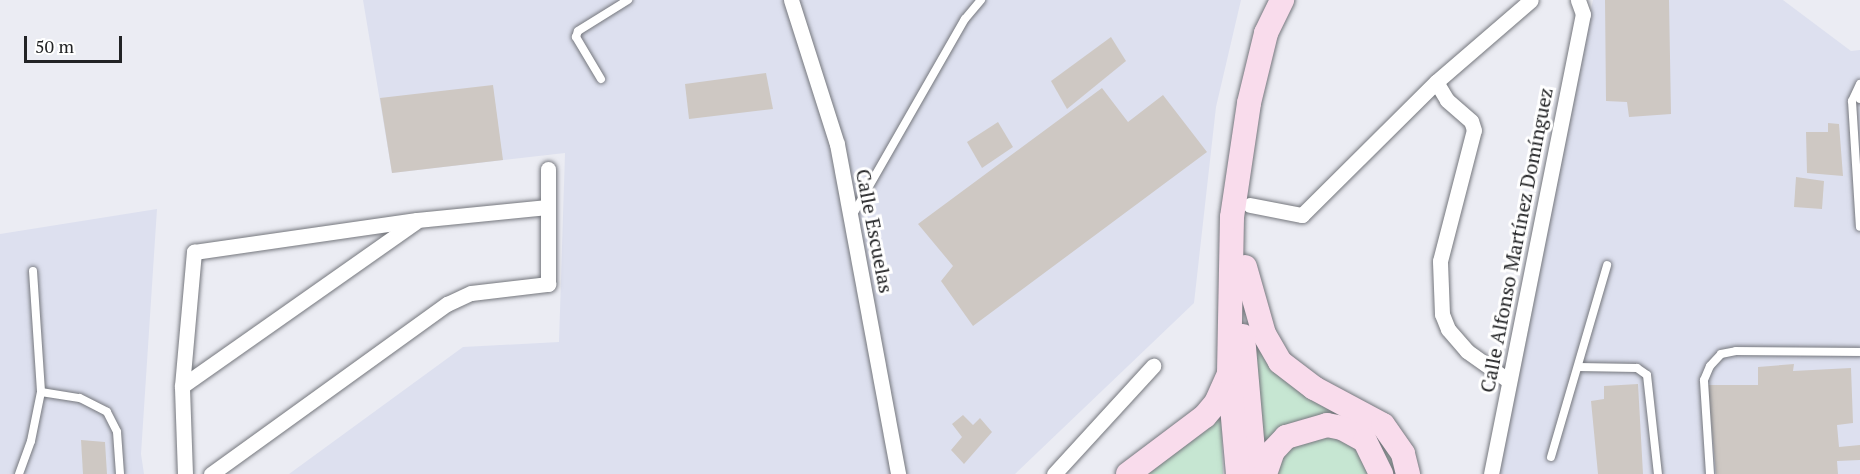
<!DOCTYPE html>
<html>
<head>
<meta charset="utf-8">
<style>
  body { margin:0 }
  #map { position:relative; width:1860px; height:474px; overflow:hidden; background:#ebecf3; font-family:"PT Serif",serif }
  div>[style] { position:absolute }
  [style*='--x'] { left:calc(var(--x)*1px); top:calc(var(--y)*1px); width:calc(var(--w)*1px); rotate:calc(var(--a)*1deg) }
  .built>* { inset:0; background:#dde0ef }
  .green>* { inset:0; background:#c6e6d2 }
  .building>* { inset:0; background:#cec8c3 }
  .roads { filter:drop-shadow(0 0 2px #75777d) drop-shadow(0 0 2px #75777d) }
  .service>* { height:8px; margin:-4px; padding:0 4px; transform-origin:4px; border-radius:4px; background:#fff }
  .minor>* { height:15px; margin:-7.5px; padding:0 7.5px; transform-origin:7.5px; border-radius:7.5px; background:#fff }
  .primary>* { height:24px; margin:-12px; padding:0 12px; transform-origin:12px; border-radius:12px; background:#f9dcec }
  span { translate:-50% -50%; white-space:nowrap; text-align:center; line-height:1.15; -webkit-text-stroke:6px #fff; paint-order:stroke }
  .street-label { font-size:20px; color:#222325 }
  .scale { position:absolute; left:24px; top:36px; width:98px; height:27px; box-sizing:border-box; border:3px solid #222325; border-top:0; padding-left:8px; font-size:18px; line-height:21px; white-space:nowrap; color:#222325; -webkit-text-stroke:4px #fff; paint-order:stroke }
</style>
</head>
<body>
<div id="map">
  <div class="built">
    <i style="clip-path:polygon(363px 0,1241px 0,1216px 107px,1194px 303px,1015px 474px,289px 474px,463px 347px,559px 342px,565px 153px,392px 173px)"></i>
    <i style="clip-path:polygon(1593px 0,1783px 0,1851px 51px,1860px 50px,1860px 474px,1499px 474px)"></i>
    <i style="clip-path:polygon(157px 209px,141px 454px,144px 474px,0 474px,0 234px)"></i>
  </div>
  <div class="green">
    <i style="clip-path:polygon(1254px 337px,1372px 429px,1388px 446px,1398px 474px,1388px 474px,1330px 417px,1302px 419px,1281px 428px,1262px 444px)"></i>
    <i style="clip-path:polygon(1221px 414px,1223px 474px,1146px 474px,1207px 430px)"></i>
    <i style="clip-path:polygon(1329px 435px,1355px 445px,1371px 474px,1271px 474px,1280px 451px)"></i>
  </div>
  <div class="building">
    <i style="clip-path:polygon(1605px 0,1669px 0,1671px 114px,1629px 117px,1627px 102px,1606px 101px)"></i>
    <i style="clip-path:polygon(1111px 37px,1126px 61px,1067px 109px,1051px 81px)"></i>
    <i style="clip-path:polygon(766px 73px,773px 109px,689px 119px,685px 84px)"></i>
    <i style="clip-path:polygon(493px 85px,503px 160px,392px 173px,380px 98px)"></i>
    <i style="clip-path:polygon(1102px 88px,1128px 122px,1163px 95px,1207px 152px,973px 326px,941px 281px,953px 266px,918px 224px)"></i>
    <i style="clip-path:polygon(998px 122px,1013px 147px,982px 168px,967px 142px)"></i>
    <i style="clip-path:polygon(1828px 123px,1839px 124px,1843px 176px,1807px 173px,1806px 132px,1828px 132px)"></i>
    <i style="clip-path:polygon(1796px 177px,1824px 181px,1822px 209px,1794px 207px)"></i>
    <i style="clip-path:polygon(1794px 364px,1793px 371px,1851px 368px,1853px 423px,1837px 425px,1839px 447px,1860px 445px,1860px 460px,1837px 461px,1838px 474px,1716px 474px,1708px 385px,1758px 385px,1758px 367px)"></i>
    <i style="clip-path:polygon(1638px 384px,1643px 474px,1598px 474px,1591px 401px,1604px 399px,1604px 386px)"></i>
    <i style="clip-path:polygon(963px 415px,973px 425px,980px 418px,992px 432px,964px 464px,951px 450px,962px 437px,952px 424px)"></i>
    <i style="clip-path:polygon(81px 440px,105px 442px,107px 474px,83px 474px)"></i>
  </div>
  <div class="roads">
    <div class="service">
      <i style="--x:601;--y:79;--w:49;--a:-120.8"></i>
      <i style="--x:576;--y:37;--w:6;--a:-72"></i>
      <i style="--x:578;--y:31;--w:59;--a:-31.8"></i>
      <i style="--x:1860;--y:84;--w:19;--a:115"></i>
      <i style="--x:1852;--y:101;--w:126;--a:86.4"></i>
      <i style="--x:1860;--y:85;--w:14;--a:90"></i>
      <i style="--x:852;--y:216;--w:227;--a:-60.2"></i>
      <i style="--x:965;--y:19;--w:25;--a:-50"></i>
      <i style="--x:33;--y:271;--w:121;--a:86.2"></i>
      <i style="--x:41;--y:392;--w:39;--a:9"></i>
      <i style="--x:80;--y:398;--w:30;--a:27"></i>
      <i style="--x:107;--y:412;--w:22;--a:63"></i>
      <i style="--x:117;--y:432;--w:42;--a:85.9"></i>
      <i style="--x:1578;--y:367;--w:59;--a:1"></i>
      <i style="--x:1637;--y:368;--w:12;--a:35"></i>
      <i style="--x:1647;--y:375;--w:100;--a:83.7"></i>
      <i style="--x:1551;--y:457;--w:200;--a:-73.7"></i>
      <i style="--x:19;--y:474;--w:35;--a:-70"></i>
      <i style="--x:31;--y:441;--w:50;--a:-78.5"></i>
      <i style="--x:1710;--y:474;--w:94;--a:-93.7"></i>
      <i style="--x:1704;--y:380;--w:15;--a:-67"></i>
      <i style="--x:1710;--y:366;--w:16;--a:-47"></i>
      <i style="--x:1721;--y:354;--w:15;--a:-11"></i>
      <i style="--x:1736;--y:351;--w:124;--a:0.5"></i>
    </div>
    <div class="minor">
      <i style="--x:791;--y:0;--w:151;--a:72.3"></i>
      <i style="--x:837;--y:144;--w:336;--a:79.5"></i>
      <i style="--x:1250;--y:205;--w:53;--a:10.9"></i>
      <i style="--x:1302;--y:215;--w:189;--a:-44.8"></i>
      <i style="--x:1509;--y:381;--w:52;--a:-144.5"></i>
      <i style="--x:1467;--y:351;--w:29;--a:-131"></i>
      <i style="--x:1448;--y:329;--w:16;--a:-112"></i>
      <i style="--x:1442;--y:314;--w:53;--a:-92.2"></i>
      <i style="--x:1440;--y:261;--w:135;--a:-75.5"></i>
      <i style="--x:1474;--y:130;--w:9;--a:-108"></i>
      <i style="--x:1471;--y:121;--w:32;--a:-139"></i>
      <i style="--x:1447;--y:100;--w:21;--a:-121"></i>
      <i style="--x:1436;--y:82;--w:125;--a:-40.8"></i>
      <i style="--x:182;--y:386;--w:285;--a:-35.1"></i>
      <i style="--x:185;--y:474;--w:88;--a:-92"></i>
      <i style="--x:182;--y:386;--w:135;--a:-84.9"></i>
      <i style="--x:194;--y:252;--w:225;--a:-8.2"></i>
      <i style="--x:417;--y:220;--w:131;--a:-5.7"></i>
      <i style="--x:211;--y:474;--w:291;--a:-35.8"></i>
      <i style="--x:447;--y:304;--w:26;--a:-25"></i>
      <i style="--x:471;--y:293;--w:78;--a:-6.7"></i>
      <i style="--x:548;--y:284;--w:115;--a:-90"></i>
      <i style="--x:1054;--y:474;--w:147;--a:-47.5"></i>
      <i style="--x:1491;--y:474;--w:469;--a:-78.7"></i>
      <i style="--x:1583;--y:14;--w:15;--a:-110"></i>
    </div>
    <div class="primary">
      <i style="--x:1245;--y:267;--w:70;--a:74.2"></i>
      <i style="--x:1264;--y:334;--w:32;--a:60"></i>
      <i style="--x:1280;--y:362;--w:43;--a:37.4"></i>
      <i style="--x:1314;--y:388;--w:78;--a:28.2"></i>
      <i style="--x:1383;--y:425;--w:35;--a:55"></i>
      <i style="--x:1403;--y:454;--w:21;--a:76"></i>
      <i style="--x:1243;--y:336;--w:139;--a:85"></i>
      <i style="--x:1128;--y:474;--w:96;--a:-37"></i>
      <i style="--x:1205;--y:416;--w:17;--a:-50"></i>
      <i style="--x:1216;--y:403;--w:30;--a:-66"></i>
      <i style="--x:1238;--y:474;--w:101;--a:-95.1"></i>
      <i style="--x:1229;--y:373;--w:156;--a:-88.9"></i>
      <i style="--x:1232;--y:217;--w:115;--a:-81.5"></i>
      <i style="--x:1249;--y:103;--w:72;--a:-76.3"></i>
      <i style="--x:1266;--y:33;--w:37;--a:-64"></i>
      <i style="--x:1265;--y:474;--w:24;--a:-71"></i>
      <i style="--x:1273;--y:451;--w:19;--a:-47"></i>
      <i style="--x:1286;--y:437;--w:43;--a:-16.3"></i>
      <i style="--x:1327;--y:425;--w:15;--a:11"></i>
      <i style="--x:1342;--y:428;--w:26;--a:29"></i>
      <i style="--x:1365;--y:441;--w:37;--a:64"></i>
    </div>
  </div>
  <div class="street-label">
    <span style="left:875px;top:231px;rotate:79deg">Calle Escuelas</span>
    <span style="left:1516px;top:240px;rotate:-79deg">Calle Alfonso Martínez Domínguez</span>
  </div>
  <div class="scale">50 m</div>
</div>
</body>
</html>
